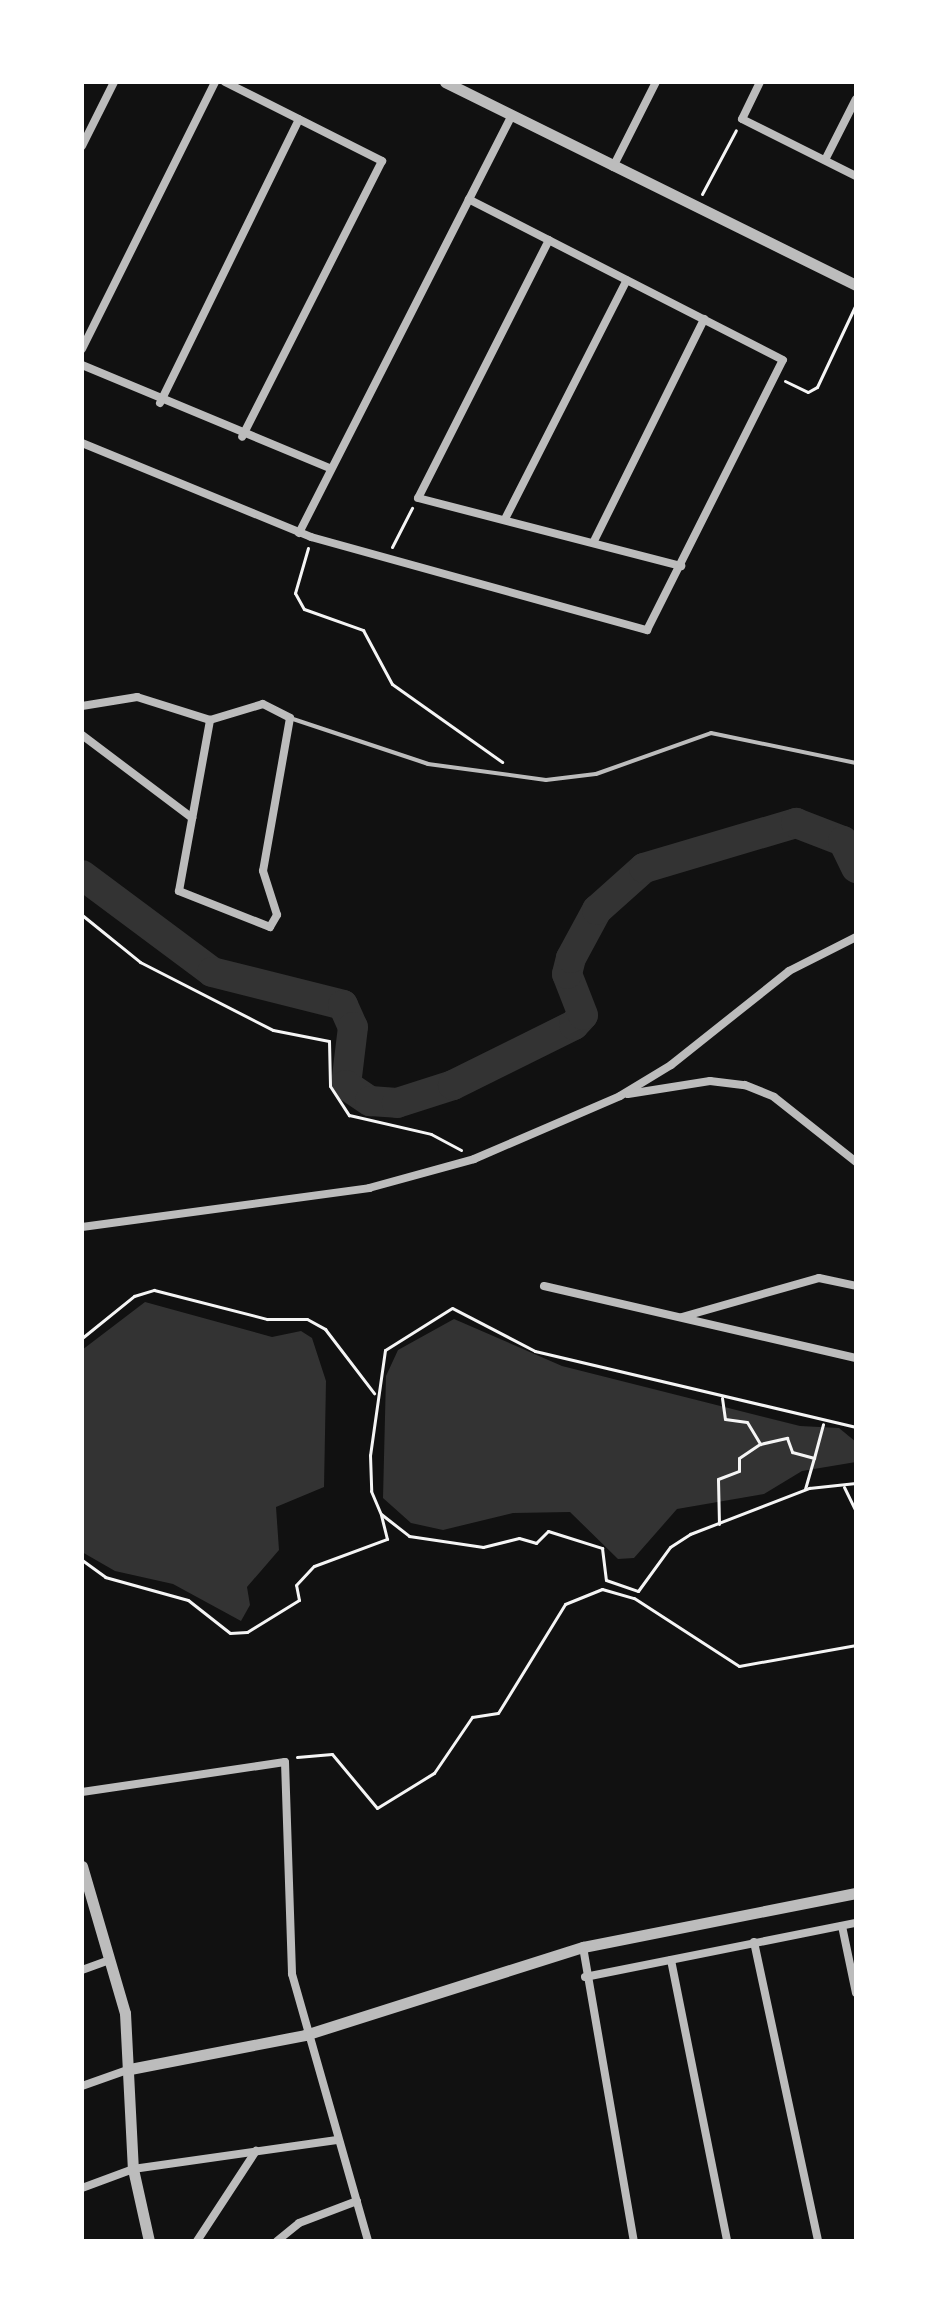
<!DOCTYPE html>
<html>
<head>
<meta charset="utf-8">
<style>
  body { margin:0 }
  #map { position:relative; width:938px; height:2323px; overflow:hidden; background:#111; font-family:"Fira Sans",sans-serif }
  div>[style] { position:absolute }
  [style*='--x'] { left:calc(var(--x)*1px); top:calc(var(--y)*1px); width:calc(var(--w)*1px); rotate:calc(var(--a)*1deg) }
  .water>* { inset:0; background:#333 }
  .river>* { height:30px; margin:-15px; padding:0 15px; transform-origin:15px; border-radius:15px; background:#333 }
  .path>* { height:3px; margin:-1.5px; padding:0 1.5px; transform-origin:1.5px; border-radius:1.5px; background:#f5f5f5 }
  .service>* { height:4px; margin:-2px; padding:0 2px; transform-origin:2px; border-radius:2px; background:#bcbcbc }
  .minor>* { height:8px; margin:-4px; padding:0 4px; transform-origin:4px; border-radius:4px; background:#bcbcbc }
  .tertiary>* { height:11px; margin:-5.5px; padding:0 5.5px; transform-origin:5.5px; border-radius:5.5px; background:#bcbcbc }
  span { translate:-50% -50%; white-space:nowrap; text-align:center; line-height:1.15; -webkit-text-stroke:8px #fff; paint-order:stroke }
  .frame { position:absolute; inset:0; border:84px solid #fff; pointer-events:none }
</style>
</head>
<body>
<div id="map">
  <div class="water">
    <i style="clip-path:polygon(145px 1302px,272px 1337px,301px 1331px,312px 1338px,326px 1381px,324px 1487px,276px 1507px,279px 1550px,247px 1587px,250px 1605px,241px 1621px,173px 1584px,115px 1571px,82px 1552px,82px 1350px)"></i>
    <i style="clip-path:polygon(454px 1319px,562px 1366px,800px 1426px,839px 1428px,856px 1442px,856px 1462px,802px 1471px,764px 1494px,677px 1509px,634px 1558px,618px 1559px,570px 1512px,513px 1513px,443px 1530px,411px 1523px,383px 1498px,386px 1376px,398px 1350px)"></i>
  </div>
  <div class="river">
    <i style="--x:82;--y:875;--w:162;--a:36.7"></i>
    <i style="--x:212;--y:972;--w:135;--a:14.1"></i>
    <i style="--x:343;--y:1005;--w:24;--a:66"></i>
    <i style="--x:353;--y:1027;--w:58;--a:96.9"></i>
    <i style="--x:346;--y:1085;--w:29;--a:34"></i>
    <i style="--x:370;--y:1101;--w:27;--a:4"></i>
    <i style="--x:397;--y:1103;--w:59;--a:-17.8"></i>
    <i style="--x:453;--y:1085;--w:135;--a:-26.4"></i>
    <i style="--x:574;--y:1025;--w:13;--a:-48"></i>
    <i style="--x:583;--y:1015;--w:44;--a:-111.3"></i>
    <i style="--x:567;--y:974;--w:16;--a:-76"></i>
    <i style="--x:571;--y:958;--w:55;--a:-61.6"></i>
    <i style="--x:597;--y:910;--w:63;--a:-41.8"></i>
    <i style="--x:644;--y:868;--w:159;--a:-16.5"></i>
    <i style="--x:796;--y:823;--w:50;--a:21"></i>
    <i style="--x:843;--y:841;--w:30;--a:64"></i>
  </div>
  <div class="path">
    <i style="--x:702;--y:194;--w:72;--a:-62"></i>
    <i style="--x:785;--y:381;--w:25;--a:26"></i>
    <i style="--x:808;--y:392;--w:10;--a:-29"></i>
    <i style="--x:817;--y:387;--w:92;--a:-64.8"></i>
    <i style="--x:392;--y:547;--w:44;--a:-62.9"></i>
    <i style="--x:308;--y:548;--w:47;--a:106.1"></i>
    <i style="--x:295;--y:593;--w:18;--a:61"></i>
    <i style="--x:304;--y:609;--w:63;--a:19.6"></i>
    <i style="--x:363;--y:630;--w:61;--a:61.8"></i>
    <i style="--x:392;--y:684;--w:135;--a:35.3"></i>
    <i style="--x:82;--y:915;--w:75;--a:39"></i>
    <i style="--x:140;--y:962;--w:149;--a:27.1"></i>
    <i style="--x:273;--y:1030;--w:57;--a:11.1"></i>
    <i style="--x:329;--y:1041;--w:45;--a:88.7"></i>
    <i style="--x:330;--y:1086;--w:35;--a:57"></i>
    <i style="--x:349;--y:1115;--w:84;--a:13"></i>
    <i style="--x:431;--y:1134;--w:34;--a:28"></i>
    <i style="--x:82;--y:1338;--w:67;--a:-38.9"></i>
    <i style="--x:134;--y:1296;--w:21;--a:-17"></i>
    <i style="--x:154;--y:1290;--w:117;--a:14.4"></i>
    <i style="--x:267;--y:1319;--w:40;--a:0"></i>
    <i style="--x:307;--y:1319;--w:21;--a:29"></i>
    <i style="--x:325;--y:1329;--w:81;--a:52.6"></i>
    <i style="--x:722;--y:1398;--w:21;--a:82"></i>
    <i style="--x:725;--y:1419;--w:22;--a:8"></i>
    <i style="--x:747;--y:1422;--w:26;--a:59"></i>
    <i style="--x:760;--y:1444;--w:28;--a:-13"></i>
    <i style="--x:787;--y:1438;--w:15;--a:70"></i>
    <i style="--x:792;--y:1452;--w:23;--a:15"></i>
    <i style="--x:814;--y:1458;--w:35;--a:-75"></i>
    <i style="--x:856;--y:1427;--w:330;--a:-166.7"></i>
    <i style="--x:535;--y:1351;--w:93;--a:-152.6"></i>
    <i style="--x:452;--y:1308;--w:79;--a:147.9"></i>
    <i style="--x:385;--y:1350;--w:106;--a:98.1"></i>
    <i style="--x:370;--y:1455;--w:36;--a:88"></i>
    <i style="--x:371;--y:1491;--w:25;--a:67"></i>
    <i style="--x:381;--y:1514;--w:36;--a:38"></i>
    <i style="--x:409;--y:1536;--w:75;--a:8.5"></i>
    <i style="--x:483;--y:1547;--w:37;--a:-14"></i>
    <i style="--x:519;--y:1538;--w:18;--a:16"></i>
    <i style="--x:536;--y:1543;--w:17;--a:-45"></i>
    <i style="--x:548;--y:1531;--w:57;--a:17.5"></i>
    <i style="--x:602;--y:1548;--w:32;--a:83"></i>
    <i style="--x:606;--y:1580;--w:34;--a:19"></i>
    <i style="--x:638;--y:1591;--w:54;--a:-54"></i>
    <i style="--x:670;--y:1547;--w:24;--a:-33"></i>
    <i style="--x:690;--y:1534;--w:128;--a:-21.1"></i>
    <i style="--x:809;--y:1488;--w:47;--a:-6.1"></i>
    <i style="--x:844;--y:1487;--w:28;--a:64"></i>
    <i style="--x:805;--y:1489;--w:32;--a:-74"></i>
    <i style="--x:719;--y:1524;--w:45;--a:-91.3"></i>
    <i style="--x:718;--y:1479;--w:22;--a:-21"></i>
    <i style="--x:739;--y:1471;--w:13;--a:-90"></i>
    <i style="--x:739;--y:1458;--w:25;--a:-34"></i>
    <i style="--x:82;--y:1560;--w:29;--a:36"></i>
    <i style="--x:105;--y:1577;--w:86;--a:15.5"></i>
    <i style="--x:188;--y:1600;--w:53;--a:38.2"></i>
    <i style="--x:230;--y:1633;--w:17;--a:-3"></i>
    <i style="--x:247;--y:1632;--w:61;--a:-31.6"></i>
    <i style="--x:299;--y:1600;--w:15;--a:-101"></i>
    <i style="--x:296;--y:1585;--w:26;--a:-47"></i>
    <i style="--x:314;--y:1566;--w:78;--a:-20.3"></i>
    <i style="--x:387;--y:1539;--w:25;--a:-104"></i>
    <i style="--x:297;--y:1757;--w:35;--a:-5"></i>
    <i style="--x:332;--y:1754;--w:70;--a:50.2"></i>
    <i style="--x:377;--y:1808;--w:67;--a:-31.6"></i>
    <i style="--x:434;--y:1773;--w:68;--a:-55.8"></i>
    <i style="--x:472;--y:1717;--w:26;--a:-9"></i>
    <i style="--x:498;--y:1713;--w:128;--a:-58.4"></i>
    <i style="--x:565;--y:1604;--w:40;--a:-22"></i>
    <i style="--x:602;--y:1589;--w:33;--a:16"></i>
    <i style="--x:634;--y:1598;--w:125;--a:32.9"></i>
    <i style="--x:739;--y:1666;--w:119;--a:-10.2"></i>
  </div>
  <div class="service">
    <i style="--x:290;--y:718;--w:145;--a:18.4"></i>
    <i style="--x:428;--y:764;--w:119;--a:7.7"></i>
    <i style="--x:546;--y:780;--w:50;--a:-6.8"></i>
    <i style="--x:596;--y:774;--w:122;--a:-19.6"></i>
    <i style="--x:711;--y:733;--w:148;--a:11.7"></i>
  </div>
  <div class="minor">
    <i style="--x:225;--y:82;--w:176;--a:26.7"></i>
    <i style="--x:382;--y:161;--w:309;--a:116.9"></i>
    <i style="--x:760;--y:82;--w:41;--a:115.9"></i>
    <i style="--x:742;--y:119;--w:127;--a:26.6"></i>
    <i style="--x:82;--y:146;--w:72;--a:-63.4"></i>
    <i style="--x:825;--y:160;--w:68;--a:-63.1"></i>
    <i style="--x:613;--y:167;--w:95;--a:-63.2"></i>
    <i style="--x:549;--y:240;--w:289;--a:116.9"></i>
    <i style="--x:418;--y:498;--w:272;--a:14.5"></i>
    <i style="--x:82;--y:349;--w:298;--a:-63.5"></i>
    <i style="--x:82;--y:365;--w:269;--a:22.6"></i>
    <i style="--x:160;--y:403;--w:316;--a:-63.9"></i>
    <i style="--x:82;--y:443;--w:248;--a:22.3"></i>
    <i style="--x:311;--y:537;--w:349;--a:15.5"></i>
    <i style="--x:647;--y:630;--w:302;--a:-63.3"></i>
    <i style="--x:783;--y:360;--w:353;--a:-152.9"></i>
    <i style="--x:505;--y:519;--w:268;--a:-63"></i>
    <i style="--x:299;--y:533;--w:469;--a:-63"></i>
    <i style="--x:594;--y:541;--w:248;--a:-63.6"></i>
    <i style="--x:263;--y:704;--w:30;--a:27"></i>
    <i style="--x:290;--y:718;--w:155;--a:100"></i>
    <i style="--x:263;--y:871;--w:46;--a:72.3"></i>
    <i style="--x:277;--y:915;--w:14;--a:120"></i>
    <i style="--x:270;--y:927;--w:98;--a:-158.4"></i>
    <i style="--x:179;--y:891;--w:174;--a:-79.7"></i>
    <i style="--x:210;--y:720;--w:55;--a:-16.8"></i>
    <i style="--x:82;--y:706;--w:56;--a:-9.3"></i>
    <i style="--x:137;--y:697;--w:77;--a:17.5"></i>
    <i style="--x:82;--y:735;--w:138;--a:37"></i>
    <i style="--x:628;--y:1094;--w:83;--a:-9"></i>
    <i style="--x:710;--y:1081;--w:35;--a:7"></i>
    <i style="--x:745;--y:1085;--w:31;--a:22"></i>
    <i style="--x:774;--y:1097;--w:105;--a:38.4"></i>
    <i style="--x:82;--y:1227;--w:290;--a:-7.7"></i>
    <i style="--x:369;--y:1188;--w:109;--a:-15.4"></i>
    <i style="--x:474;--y:1159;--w:159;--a:-23.3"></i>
    <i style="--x:620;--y:1096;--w:60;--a:-31.3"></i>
    <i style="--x:671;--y:1065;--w:151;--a:-38.5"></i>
    <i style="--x:789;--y:971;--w:75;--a:-26.9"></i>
    <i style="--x:544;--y:1286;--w:320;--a:13"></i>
    <i style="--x:682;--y:1317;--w:142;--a:-15.9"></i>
    <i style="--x:819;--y:1278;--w:38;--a:12"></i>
    <i style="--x:82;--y:1792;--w:205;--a:-8.4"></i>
    <i style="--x:285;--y:1762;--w:212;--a:88.1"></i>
    <i style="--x:292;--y:1974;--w:278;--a:74.1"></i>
    <i style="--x:842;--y:1926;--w:68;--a:78.2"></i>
    <i style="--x:754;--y:1942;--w:306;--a:77.9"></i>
    <i style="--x:583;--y:1947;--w:298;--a:80.2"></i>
    <i style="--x:671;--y:1960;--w:287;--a:78.7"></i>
    <i style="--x:82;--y:1970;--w:30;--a:-20"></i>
    <i style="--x:585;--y:1977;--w:276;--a:-11.3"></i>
    <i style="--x:82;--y:2086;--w:51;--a:-19.5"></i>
    <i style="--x:82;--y:2188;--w:54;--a:-20.4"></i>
    <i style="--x:133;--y:2169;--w:206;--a:-8.1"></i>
    <i style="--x:197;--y:2241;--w:108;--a:-56.8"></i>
    <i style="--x:277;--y:2241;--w:28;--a:-39"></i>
    <i style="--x:299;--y:2223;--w:62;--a:-20.8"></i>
  </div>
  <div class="tertiary">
    <i style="--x:445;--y:82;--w:458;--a:26.3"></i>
    <i style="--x:82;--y:1866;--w:153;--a:73.7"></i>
    <i style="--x:125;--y:2013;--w:156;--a:87.1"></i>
    <i style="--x:133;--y:2169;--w:74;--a:77.5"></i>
    <i style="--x:130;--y:2069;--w:178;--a:-11"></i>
    <i style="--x:305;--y:2035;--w:292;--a:-17.6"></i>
    <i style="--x:583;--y:1947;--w:278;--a:-11.2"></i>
  </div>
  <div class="frame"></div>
</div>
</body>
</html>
